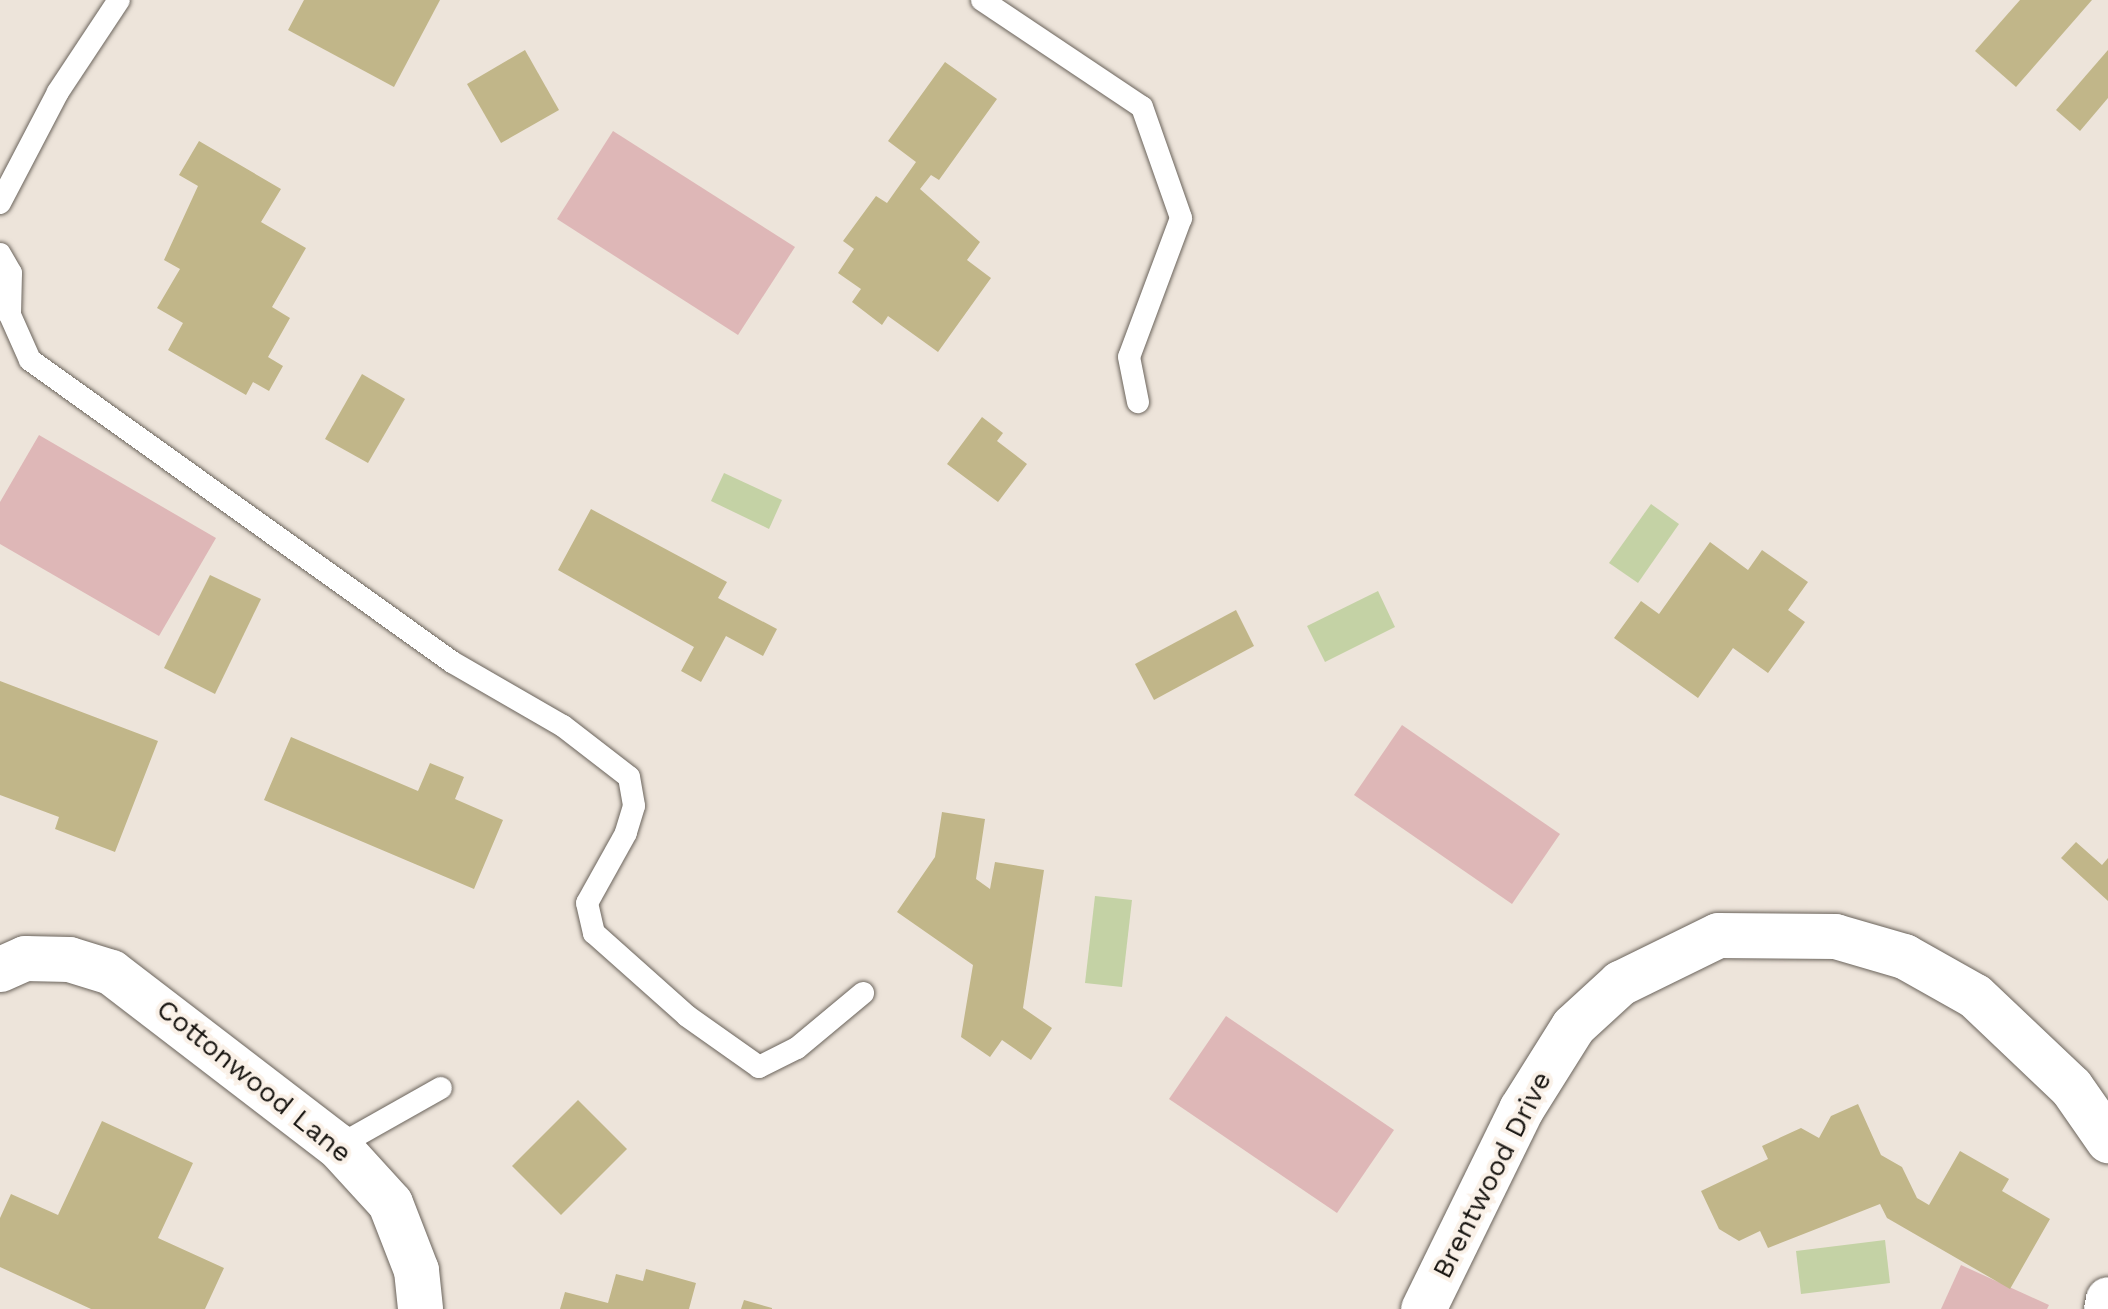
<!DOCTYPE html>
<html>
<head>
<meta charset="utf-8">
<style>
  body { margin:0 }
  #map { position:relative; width:2108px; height:1309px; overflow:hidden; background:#ede4da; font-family:"Work Sans",sans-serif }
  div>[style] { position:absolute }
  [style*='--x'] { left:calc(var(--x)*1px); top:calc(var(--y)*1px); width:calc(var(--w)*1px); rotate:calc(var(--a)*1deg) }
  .green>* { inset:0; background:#deb7b7 }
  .water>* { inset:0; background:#c4d2a5 }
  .building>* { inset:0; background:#c1b689 }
  .roads { filter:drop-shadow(0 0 2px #6b645c) drop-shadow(0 0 2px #6b645c) }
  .lane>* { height:22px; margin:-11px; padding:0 11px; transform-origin:11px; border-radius:11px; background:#fff }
  .street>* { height:45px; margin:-22.5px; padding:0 22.5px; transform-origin:22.5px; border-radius:22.5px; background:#fff }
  span { translate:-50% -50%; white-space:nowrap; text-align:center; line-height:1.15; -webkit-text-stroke:8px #faf1e8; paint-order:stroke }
  .street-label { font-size:28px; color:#191612 }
</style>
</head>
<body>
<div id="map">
  <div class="green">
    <i style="clip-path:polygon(613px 131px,795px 247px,738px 335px,557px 219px)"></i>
    <i style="clip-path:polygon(39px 435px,216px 538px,159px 636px,0 544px,0 502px)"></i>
    <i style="clip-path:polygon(1402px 725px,1560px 834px,1512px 904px,1354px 795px)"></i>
    <i style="clip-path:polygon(1226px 1016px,1394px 1130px,1337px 1213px,1169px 1099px)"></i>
    <i style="clip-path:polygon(1961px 1265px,2049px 1305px,2047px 1309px,1941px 1309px)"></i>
  </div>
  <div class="water">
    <i style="clip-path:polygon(724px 473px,782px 500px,769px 529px,711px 501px)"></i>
    <i style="clip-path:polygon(1651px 504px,1679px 524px,1638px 583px,1609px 563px)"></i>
    <i style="clip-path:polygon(1378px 591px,1395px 627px,1325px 662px,1307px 626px)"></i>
    <i style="clip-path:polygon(1095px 896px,1132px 900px,1122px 987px,1085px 983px)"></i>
    <i style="clip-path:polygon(1885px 1240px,1890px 1283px,1801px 1294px,1796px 1251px)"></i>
  </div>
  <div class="building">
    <i style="clip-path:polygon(304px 0,440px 0,394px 87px,288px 30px)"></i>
    <i style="clip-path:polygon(2020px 0,2092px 0,2016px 87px,1975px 51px)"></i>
    <i style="clip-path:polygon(525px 50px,559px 110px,501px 143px,467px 84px)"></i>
    <i style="clip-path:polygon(2108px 50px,2108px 98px,2080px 131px,2056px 110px)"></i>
    <i style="clip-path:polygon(945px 62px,997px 99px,939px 180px,931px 175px,920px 189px,980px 242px,967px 260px,991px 278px,938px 352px,888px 316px,882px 325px,852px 302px,861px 289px,838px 273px,854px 249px,843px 241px,876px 196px,887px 203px,916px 162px,888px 141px)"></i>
    <i style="clip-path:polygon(199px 141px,281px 189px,261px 222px,306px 248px,272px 307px,290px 318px,268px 357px,283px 366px,269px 391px,253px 382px,246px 395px,168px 350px,183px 323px,157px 308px,180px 269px,164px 260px,198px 186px,179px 175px)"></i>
    <i style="clip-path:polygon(362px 374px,405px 399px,368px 463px,325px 439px)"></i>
    <i style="clip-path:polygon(982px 417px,1003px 433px,997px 441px,1027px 464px,998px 502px,947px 464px)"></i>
    <i style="clip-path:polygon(591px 509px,727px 582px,718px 598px,777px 629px,763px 656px,726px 636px,701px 682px,681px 671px,694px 647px,558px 570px)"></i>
    <i style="clip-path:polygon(1710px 542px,1748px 570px,1762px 550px,1808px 582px,1788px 610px,1805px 622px,1768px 673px,1733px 648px,1698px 698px,1614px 638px,1641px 601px,1659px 614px)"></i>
    <i style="clip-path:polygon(210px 575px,261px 599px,215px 694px,164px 668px)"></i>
    <i style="clip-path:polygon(1236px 610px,1254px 646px,1154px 700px,1135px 664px)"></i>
    <i style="clip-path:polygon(0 681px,158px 741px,115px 852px,55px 829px,59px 817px,0 795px)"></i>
    <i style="clip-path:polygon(291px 737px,418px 791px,430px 763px,464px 777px,455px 799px,503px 820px,474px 889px,264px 800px)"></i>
    <i style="clip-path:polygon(942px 812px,985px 819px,976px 879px,990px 889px,995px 862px,1044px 870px,1023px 1008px,1052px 1028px,1031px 1060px,1002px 1040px,990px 1057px,961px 1037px,973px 965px,897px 912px,935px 857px)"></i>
    <i style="clip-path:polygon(2076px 842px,2102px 865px,2108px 858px,2108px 901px,2061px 858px)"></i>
    <i style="clip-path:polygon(578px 1100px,627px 1149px,561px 1215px,512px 1166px)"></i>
    <i style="clip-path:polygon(1858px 1104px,1881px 1155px,1902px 1167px,1917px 1198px,1929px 1205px,1960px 1151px,2009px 1179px,2002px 1191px,2050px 1219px,2010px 1289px,1887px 1218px,1880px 1204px,1768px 1248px,1760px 1231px,1739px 1241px,1719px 1229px,1701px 1191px,1768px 1159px,1762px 1146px,1801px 1128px,1819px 1138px,1831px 1116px)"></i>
    <i style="clip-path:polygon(102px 1121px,193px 1163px,158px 1238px,224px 1268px,205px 1309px,91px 1309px,0 1267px,0 1218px,11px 1194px,58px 1215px)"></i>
    <i style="clip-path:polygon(646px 1269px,696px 1283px,689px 1309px,560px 1309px,565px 1292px,608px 1303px,616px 1274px,643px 1281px)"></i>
    <i style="clip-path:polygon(744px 1300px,772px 1308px,772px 1309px,741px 1309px)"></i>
  </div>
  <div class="roads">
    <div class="lane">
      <i style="--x:982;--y:0;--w:192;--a:33.8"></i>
      <i style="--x:1142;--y:107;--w:118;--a:70.6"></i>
      <i style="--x:1181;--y:218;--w:148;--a:110.5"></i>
      <i style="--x:1129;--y:357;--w:46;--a:78.7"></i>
      <i style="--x:0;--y:203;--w:125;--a:-62.4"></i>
      <i style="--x:58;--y:92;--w:110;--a:-56.5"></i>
      <i style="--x:0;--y:254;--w:22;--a:60"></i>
      <i style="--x:11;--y:273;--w:42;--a:91.4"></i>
      <i style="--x:10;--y:315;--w:49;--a:66"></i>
      <i style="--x:30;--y:360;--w:519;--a:35.59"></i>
      <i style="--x:452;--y:662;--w:128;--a:30"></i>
      <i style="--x:563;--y:726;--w:83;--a:37.7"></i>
      <i style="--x:629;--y:777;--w:29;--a:80"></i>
      <i style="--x:634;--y:806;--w:28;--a:107"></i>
      <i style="--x:626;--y:833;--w:80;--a:119.1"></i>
      <i style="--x:587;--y:903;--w:31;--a:77"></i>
      <i style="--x:594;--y:933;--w:125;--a:41.7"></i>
      <i style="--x:687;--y:1016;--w:88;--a:35.3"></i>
      <i style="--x:759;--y:1067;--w:42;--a:-26.6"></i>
      <i style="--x:797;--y:1048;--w:86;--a:-39.8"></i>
      <i style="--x:338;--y:1146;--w:118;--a:-29.4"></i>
    </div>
    <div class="street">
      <i style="--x:0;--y:969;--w:27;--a:-24"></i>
      <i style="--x:25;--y:958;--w:44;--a:1.3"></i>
      <i style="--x:69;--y:959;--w:44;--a:17.2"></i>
      <i style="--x:111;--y:972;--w:286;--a:37.5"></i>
      <i style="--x:338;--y:1146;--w:77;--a:47.6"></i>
      <i style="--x:390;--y:1203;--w:72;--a:68.8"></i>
      <i style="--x:416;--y:1270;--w:39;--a:84"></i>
      <i style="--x:1423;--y:1309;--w:223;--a:-63.9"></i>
      <i style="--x:1521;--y:1109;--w:98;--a:-57.9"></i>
      <i style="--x:1573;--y:1026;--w:64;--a:-42.5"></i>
      <i style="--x:1620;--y:983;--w:109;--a:-26.1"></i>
      <i style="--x:1718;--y:935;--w:117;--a:0.5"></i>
      <i style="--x:1835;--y:936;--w:72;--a:16.2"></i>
      <i style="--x:1904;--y:956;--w:81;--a:29.4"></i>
      <i style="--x:1975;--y:996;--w:132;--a:43.5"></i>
      <i style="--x:2071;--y:1087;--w:65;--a:55.1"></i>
      <i style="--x:2106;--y:1309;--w:10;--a:-79"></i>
    </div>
  </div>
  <div class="street-label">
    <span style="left:254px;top:1081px;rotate:39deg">Cottonwood Lane</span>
    <span style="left:1492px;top:1175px;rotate:-63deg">Brentwood Drive</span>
  </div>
</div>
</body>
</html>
